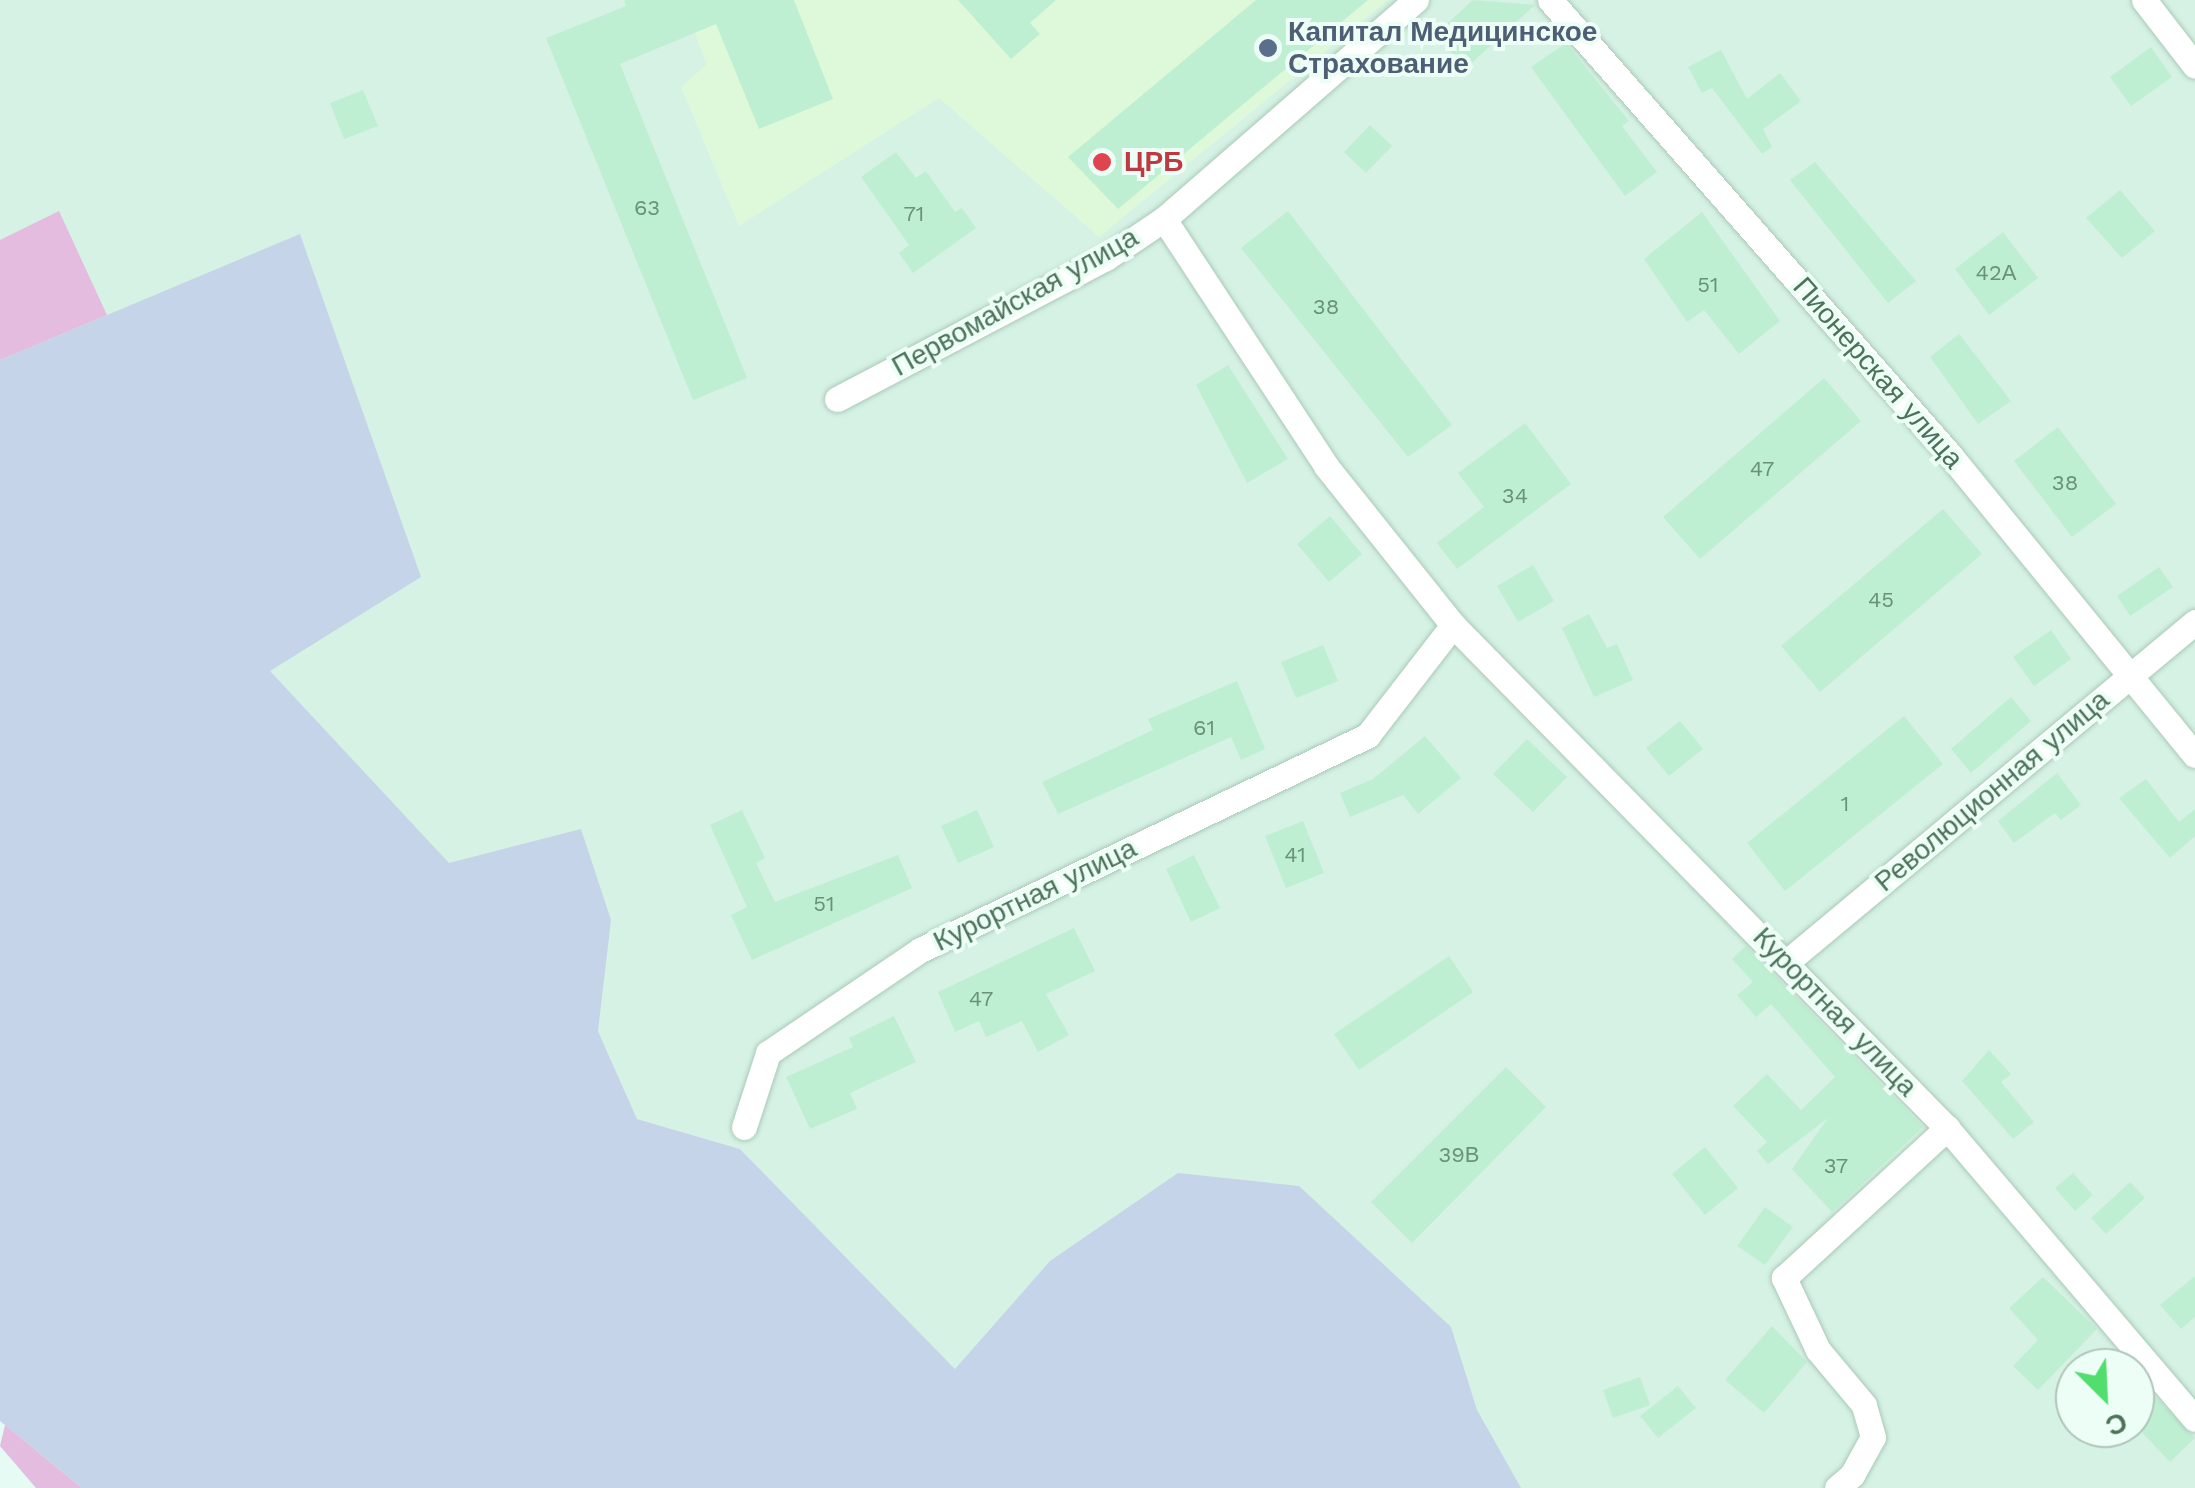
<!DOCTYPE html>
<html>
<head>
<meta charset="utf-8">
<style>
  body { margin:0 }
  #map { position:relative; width:2195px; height:1488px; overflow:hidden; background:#e6fbf3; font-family:"Work Sans",sans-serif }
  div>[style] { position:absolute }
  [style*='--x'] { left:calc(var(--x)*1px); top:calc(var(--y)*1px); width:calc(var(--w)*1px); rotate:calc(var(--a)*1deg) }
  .residential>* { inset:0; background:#d5f2e4 }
  .medical>* { inset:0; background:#def9da }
  .green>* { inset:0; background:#c5d4e8 }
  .water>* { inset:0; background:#e4bcdf }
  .building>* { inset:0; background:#bfefd2 }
  .roads { filter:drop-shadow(0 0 2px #aac9b7) drop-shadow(0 0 2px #aac9b7) }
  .minor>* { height:25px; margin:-12.5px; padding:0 12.5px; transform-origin:12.5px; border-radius:12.5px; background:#fff }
  .dots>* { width:28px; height:28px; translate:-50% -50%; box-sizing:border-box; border:5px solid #edfef7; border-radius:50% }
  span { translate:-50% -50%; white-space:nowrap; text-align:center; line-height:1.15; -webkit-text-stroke:8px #edfef7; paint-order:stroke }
  .number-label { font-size:22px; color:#699277 }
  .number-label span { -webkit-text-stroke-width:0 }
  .service-label { font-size:28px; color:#4e5e75; font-weight:700 }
  .left { translate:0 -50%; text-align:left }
  .health-label { font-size:28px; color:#be3a42; font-weight:700 }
  .street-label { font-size:28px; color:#4c7359 }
  .north { position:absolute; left:2055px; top:1348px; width:100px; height:100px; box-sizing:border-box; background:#edfef7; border:2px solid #adc6b8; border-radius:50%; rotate:156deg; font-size:28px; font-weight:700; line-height:40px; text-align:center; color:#4c7359 }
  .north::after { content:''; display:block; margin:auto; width:35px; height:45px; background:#52de6f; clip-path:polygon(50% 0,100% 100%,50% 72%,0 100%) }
</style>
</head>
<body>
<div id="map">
  <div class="residential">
    <i style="clip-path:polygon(evenodd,0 0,2195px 0,2195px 1488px,1117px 1488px,955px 1369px,740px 1149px,637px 1119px,598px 1031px,0 720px,0 0,2075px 1368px,2135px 1368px,2135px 1428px,2075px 1428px,2075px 1368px)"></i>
  </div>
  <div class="medical">
    <i style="clip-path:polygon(682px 0,1388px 0,1099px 237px,939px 98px,739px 226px,681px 87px,707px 64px)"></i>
  </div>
  <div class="green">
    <i style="clip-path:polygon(300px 234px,421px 577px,270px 671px,449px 863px,581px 829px,611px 920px,598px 1031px,637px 1119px,740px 1149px,955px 1369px,1050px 1261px,1178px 1173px,1299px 1186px,1451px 1327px,1477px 1410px,1521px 1488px,82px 1488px,0 1421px,0 360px)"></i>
  </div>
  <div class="water">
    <i style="clip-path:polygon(59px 211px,107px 315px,0 360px,0 240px)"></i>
    <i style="clip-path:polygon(5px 1425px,82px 1488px,36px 1488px,0 1446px)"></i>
  </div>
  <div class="building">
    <i style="clip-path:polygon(624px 0,794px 0,833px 99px,759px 129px,716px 24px,620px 64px,747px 378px,693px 400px,546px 38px,626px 6px)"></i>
    <i style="clip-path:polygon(958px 0,1056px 0,1030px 23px,1040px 34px,1011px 59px)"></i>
    <i style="clip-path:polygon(1256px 0,1368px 0,1118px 209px,1068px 157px)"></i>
    <i style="clip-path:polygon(1473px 0,1535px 5px,1466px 68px,1435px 35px)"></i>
    <i style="clip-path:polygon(1566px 43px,1629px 121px,1622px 126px,1657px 172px,1625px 196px,1531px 67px)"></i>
    <i style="clip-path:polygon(2151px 47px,2172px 77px,2131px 106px,2110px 77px)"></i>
    <i style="clip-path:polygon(1721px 50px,1747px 99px,1780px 73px,1801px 101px,1763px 129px,1772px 147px,1762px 154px,1712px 88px,1702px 93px,1688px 67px)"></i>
    <i style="clip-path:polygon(363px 90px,378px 126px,344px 139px,330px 103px)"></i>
    <i style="clip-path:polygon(1370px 125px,1392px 146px,1366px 173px,1344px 152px)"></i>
    <i style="clip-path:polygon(896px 152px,916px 178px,926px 171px,955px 212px,962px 208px,976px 228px,913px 273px,899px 253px,909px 245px,861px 177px)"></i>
    <i style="clip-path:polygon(1815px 162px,1916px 281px,1888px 303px,1790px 180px)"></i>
    <i style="clip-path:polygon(2120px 190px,2155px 231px,2122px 258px,2086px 218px)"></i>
    <i style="clip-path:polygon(1288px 211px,1452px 425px,1408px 457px,1241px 248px)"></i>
    <i style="clip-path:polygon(1702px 212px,1780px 321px,1739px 354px,1704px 310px,1687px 322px,1644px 259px)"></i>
    <i style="clip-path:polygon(2003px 232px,2038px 278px,1989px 315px,1955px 269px)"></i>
    <i style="clip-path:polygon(1959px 334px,2011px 401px,1978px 424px,1930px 357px)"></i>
    <i style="clip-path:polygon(1228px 365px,1288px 459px,1247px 483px,1196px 385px)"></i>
    <i style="clip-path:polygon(1824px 378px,1861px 421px,1700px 559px,1663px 517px)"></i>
    <i style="clip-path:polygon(1525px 423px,1571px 484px,1457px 569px,1437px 543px,1484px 507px,1458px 473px)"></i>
    <i style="clip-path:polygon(2058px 427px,2116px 504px,2072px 537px,2014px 461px)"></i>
    <i style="clip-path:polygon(1943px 509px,1982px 554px,1820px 692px,1781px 646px)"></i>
    <i style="clip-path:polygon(1330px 516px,1362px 554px,1329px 582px,1297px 544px)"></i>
    <i style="clip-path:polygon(1533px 565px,1554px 601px,1518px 622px,1497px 586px)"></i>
    <i style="clip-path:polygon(2159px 567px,2173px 587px,2130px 616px,2117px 596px)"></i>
    <i style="clip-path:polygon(1589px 614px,1607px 648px,1617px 644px,1633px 680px,1594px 697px,1562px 628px)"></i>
    <i style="clip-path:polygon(2051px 630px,2071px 659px,2034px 686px,2013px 657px)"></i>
    <i style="clip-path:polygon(1323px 645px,1338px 681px,1296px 698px,1281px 662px)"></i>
    <i style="clip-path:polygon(1237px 681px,1265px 749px,1241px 760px,1231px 737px,1058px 814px,1042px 782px,1153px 730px,1148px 719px)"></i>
    <i style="clip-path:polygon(2011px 697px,2031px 721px,1971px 773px,1951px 749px)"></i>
    <i style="clip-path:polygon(1904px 716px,1943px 764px,1785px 891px,1747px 843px)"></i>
    <i style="clip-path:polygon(1680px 721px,1703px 749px,1669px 776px,1646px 748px)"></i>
    <i style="clip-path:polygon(1425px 736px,1461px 778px,1418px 814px,1403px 795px,1350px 817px,1340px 793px,1373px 779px)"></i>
    <i style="clip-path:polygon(1527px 739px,1567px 777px,1533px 812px,1493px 774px)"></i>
    <i style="clip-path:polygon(2057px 773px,2081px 805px,2061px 820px,2055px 813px,2014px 843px,1998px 821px)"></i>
    <i style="clip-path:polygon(2146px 779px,2179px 822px,2195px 809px,2195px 836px,2170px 858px,2119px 798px)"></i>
    <i style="clip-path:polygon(742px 810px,765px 858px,756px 863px,775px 902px,898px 855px,912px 888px,752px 960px,731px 915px,747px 907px,710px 825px)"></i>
    <i style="clip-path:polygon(977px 810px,994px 847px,958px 863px,941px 826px)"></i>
    <i style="clip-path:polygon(1303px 821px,1324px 873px,1286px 888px,1265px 836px)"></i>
    <i style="clip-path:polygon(1194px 855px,1220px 908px,1191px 922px,1166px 869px)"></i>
    <i style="clip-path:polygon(1074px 928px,1095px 971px,1046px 994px,1069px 1035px,1038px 1052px,1022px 1021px,986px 1037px,979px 1021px,955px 1032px,938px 992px)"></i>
    <i style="clip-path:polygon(1746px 946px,1923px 1127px,1832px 1212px,1792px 1169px,1828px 1118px,1768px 1164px,1757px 1151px,1767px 1142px,1733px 1106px,1767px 1074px,1801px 1110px,1835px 1077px,1771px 1004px,1756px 1017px,1737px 995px,1753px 982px,1732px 959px)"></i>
    <i style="clip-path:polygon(1449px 956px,1473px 992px,1359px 1070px,1334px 1034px)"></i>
    <i style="clip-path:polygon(894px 1016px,916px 1062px,850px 1093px,857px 1109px,810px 1129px,786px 1077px,853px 1047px,849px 1038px)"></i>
    <i style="clip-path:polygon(1989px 1050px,2011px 1074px,2001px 1082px,2034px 1122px,2013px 1139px,1962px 1081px)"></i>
    <i style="clip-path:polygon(1506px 1067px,1546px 1107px,1412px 1243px,1371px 1202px)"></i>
    <i style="clip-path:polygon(1705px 1147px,1738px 1188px,1705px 1215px,1672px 1174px)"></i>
    <i style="clip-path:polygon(2073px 1173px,2093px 1195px,2075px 1211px,2055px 1188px)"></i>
    <i style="clip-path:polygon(2130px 1182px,2145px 1198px,2106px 1234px,2091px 1218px)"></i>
    <i style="clip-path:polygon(1765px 1207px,1793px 1227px,1765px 1265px,1737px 1246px)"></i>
    <i style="clip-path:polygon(2195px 1276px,2195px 1317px,2181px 1329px,2160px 1305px)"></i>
    <i style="clip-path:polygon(2043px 1277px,2097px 1329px,2038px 1390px,2013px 1366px,2038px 1340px,2009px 1308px)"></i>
    <i style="clip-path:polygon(1772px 1326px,1807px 1362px,1764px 1413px,1725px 1380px)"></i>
    <i style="clip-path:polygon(2135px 1376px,2195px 1438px,2170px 1462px,2135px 1425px)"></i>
    <i style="clip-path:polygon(1640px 1377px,1650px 1405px,1613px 1418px,1603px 1390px)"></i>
    <i style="clip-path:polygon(1678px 1386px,1696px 1408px,1658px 1438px,1640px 1416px)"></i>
  </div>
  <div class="roads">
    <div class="minor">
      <i style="--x:1550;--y:0;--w:606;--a:48.68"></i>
      <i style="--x:1950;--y:455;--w:387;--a:50.8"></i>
      <i style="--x:2144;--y:0;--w:83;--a:52.3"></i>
      <i style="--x:1164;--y:219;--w:295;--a:56.7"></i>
      <i style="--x:1326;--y:466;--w:203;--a:51.4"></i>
      <i style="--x:1453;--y:625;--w:705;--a:45.52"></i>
      <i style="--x:1947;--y:1128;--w:382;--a:49.6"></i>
      <i style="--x:837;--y:399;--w:304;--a:-27.7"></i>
      <i style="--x:1106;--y:258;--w:70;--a:-33.9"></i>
      <i style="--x:1164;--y:219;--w:334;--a:-41"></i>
      <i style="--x:1788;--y:961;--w:530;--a:-39.79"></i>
      <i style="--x:744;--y:1127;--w:78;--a:-72"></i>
      <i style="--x:768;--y:1053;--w:184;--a:-34.1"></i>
      <i style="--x:920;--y:950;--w:497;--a:-25.6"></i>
      <i style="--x:1368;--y:735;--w:139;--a:-52.3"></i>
      <i style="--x:1837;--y:1488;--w:20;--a:-41"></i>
      <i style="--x:1852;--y:1475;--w:43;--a:-61.1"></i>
      <i style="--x:1873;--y:1437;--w:33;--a:-106"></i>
      <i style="--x:1864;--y:1405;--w:72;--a:-129.9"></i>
      <i style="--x:1818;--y:1350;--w:80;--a:-115.3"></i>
      <i style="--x:1784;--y:1278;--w:222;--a:-42.6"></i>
    </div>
  </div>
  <div class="dots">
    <i style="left:1268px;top:48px;background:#5c6f8a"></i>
    <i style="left:1102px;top:162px;background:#e0444e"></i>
  </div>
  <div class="number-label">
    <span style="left:647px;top:208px">63</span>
    <span style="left:914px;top:214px">71</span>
    <span style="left:1996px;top:273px">42А</span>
    <span style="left:1708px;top:285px">51</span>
    <span style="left:1326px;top:307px">38</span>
    <span style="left:1762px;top:469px">47</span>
    <span style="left:2065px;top:483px">38</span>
    <span style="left:1515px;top:496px">34</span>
    <span style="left:1881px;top:600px">45</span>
    <span style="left:1204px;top:728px">61</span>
    <span style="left:1845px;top:804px">1</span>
    <span style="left:1295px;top:855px">41</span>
    <span style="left:824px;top:904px">51</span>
    <span style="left:981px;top:999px">47</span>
    <span style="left:1459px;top:1155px">39В</span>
    <span style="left:1836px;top:1166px">37</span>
  </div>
  <div class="service-label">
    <span class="left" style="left:1288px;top:48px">Капитал Медицинское<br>Страхование</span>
  </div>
  <div class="health-label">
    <span class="left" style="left:1124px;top:162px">ЦРБ</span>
  </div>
  <div class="street-label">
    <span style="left:1015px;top:302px;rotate:-29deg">Первомайская улица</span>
    <span style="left:1878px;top:373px;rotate:49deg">Пионерская улица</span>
    <span style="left:1992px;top:791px;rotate:-40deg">Революционная улица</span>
    <span style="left:1035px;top:895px;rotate:-26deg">Курортная улица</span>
    <span style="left:1835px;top:1012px;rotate:46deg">Курортная улица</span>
  </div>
  <div class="north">С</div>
</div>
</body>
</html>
